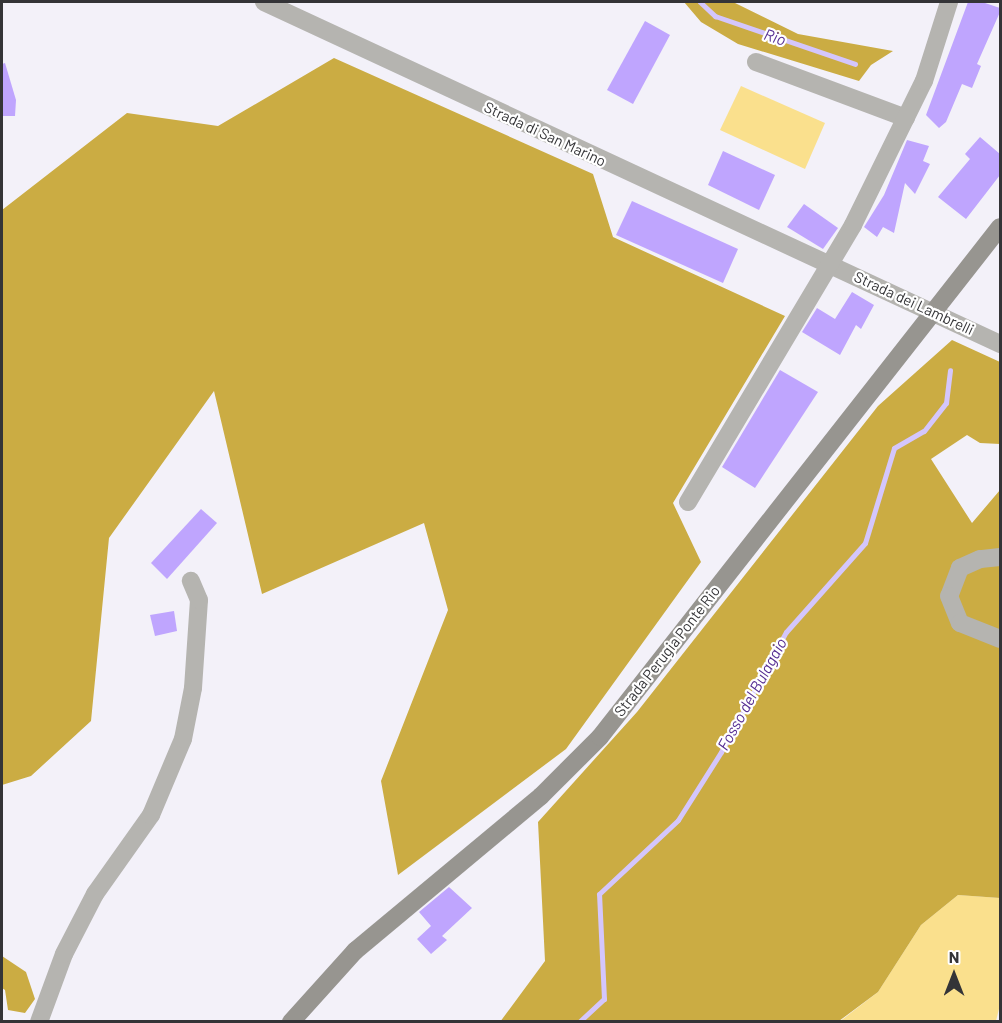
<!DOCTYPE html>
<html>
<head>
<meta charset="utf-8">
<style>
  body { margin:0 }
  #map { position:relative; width:1002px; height:1023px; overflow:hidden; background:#f3f1f9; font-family:Barlow,sans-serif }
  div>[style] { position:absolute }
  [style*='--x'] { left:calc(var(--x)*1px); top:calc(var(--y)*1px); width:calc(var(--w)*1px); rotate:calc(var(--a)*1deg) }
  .green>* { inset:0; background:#fae08d }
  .forest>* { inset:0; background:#cbac43 }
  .stream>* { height:5px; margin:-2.5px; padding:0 2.5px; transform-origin:2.5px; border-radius:2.5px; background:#d4c6fc }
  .building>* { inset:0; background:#bfa5fe }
  .street>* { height:18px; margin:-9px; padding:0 9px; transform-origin:9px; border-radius:9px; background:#b5b4b0 }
  .secondary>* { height:18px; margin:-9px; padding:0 9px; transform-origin:9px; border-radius:9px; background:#979590 }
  span { translate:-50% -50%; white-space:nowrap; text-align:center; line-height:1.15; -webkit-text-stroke:4.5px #fff; paint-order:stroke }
  .street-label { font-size:15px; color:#343437 }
  .water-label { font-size:16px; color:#552d92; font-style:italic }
  .frame { position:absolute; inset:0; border:3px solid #343437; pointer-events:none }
  .north { position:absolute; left:924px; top:945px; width:60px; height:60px; -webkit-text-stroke:4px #fff; paint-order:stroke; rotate:0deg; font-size:16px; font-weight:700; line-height:24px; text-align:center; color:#343437 }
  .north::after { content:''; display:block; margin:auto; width:21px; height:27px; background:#343437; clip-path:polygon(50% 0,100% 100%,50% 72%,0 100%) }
</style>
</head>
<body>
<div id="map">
  <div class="green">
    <i style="clip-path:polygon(741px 86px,825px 123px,805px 169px,720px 130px)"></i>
    <i style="clip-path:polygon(958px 895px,1000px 898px,1000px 1005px,996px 1021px,839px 1022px,878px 992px,921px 925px)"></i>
  </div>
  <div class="forest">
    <i style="clip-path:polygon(684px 2px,733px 2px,798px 34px,893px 51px,871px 65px,859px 81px,738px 44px,701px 22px)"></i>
    <i style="clip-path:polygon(334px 58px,593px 174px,613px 237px,785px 316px,673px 503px,701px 562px,566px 749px,398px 875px,381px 781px,448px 610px,424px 523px,262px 594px,214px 391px,109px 538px,91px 721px,31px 776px,2px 785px,2px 210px,127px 113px,218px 126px)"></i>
    <i style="clip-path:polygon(952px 340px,1000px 362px,1000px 444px,980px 443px,967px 435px,931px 459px,972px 523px,1000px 490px,1000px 898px,958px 895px,921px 925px,878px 992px,839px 1021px,500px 1022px,545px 961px,538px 822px,637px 712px,878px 406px)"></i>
    <i style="clip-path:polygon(2px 956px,26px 972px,35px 999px,25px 1013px,8px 1010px,5px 990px,2px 988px)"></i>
  </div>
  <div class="stream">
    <i style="--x:700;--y:2;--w:21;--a:43"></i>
    <i style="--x:715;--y:16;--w:148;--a:18.9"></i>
    <i style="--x:579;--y:1022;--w:34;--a:-43"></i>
    <i style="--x:604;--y:999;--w:105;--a:-92.7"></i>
    <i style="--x:599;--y:894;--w:108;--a:-43.1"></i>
    <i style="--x:678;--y:820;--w:80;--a:-57.7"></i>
    <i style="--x:721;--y:752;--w:136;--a:-61.6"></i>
    <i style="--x:786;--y:632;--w:119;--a:-48.4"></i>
    <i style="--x:865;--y:543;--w:99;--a:-73"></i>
    <i style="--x:894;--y:448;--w:34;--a:-30"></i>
    <i style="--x:924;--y:431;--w:36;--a:-52"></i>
    <i style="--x:946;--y:403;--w:33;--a:-83"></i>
  </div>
  <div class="building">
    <i style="clip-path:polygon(968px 2px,982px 2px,1000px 8px,1000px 12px,977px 64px,981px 66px,972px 88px,962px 84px,946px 122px,939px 128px,926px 115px)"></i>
    <i style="clip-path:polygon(645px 21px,670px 35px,633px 104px,607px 90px)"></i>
    <i style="clip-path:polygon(5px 63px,16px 100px,15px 116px,2px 116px,2px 64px)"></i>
    <i style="clip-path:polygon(980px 137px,1000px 154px,1000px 175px,966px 219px,938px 197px,970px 159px,965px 154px)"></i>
    <i style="clip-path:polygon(907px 140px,929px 146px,923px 161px,930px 164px,915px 194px,905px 183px,894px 233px,883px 227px,877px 237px,864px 227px,884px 195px)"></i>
    <i style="clip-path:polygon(723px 151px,775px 175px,759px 210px,708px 185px)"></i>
    <i style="clip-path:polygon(632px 201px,738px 249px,723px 283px,616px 235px)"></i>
    <i style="clip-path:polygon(804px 204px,838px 228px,823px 249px,787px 227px)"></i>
    <i style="clip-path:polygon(852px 292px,874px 305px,861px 329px,856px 325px,840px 355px,802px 332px,817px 308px,835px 319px)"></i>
    <i style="clip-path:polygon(780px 370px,818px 392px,755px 488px,722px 467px)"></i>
    <i style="clip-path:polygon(201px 509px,217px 523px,167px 579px,151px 563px)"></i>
    <i style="clip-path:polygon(174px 611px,177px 631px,155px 636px,150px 615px)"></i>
    <i style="clip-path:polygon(449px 887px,472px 908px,442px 936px,447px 940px,431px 954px,417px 939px,431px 926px,419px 912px)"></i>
  </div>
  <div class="street">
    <i style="--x:264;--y:2;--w:812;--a:24.92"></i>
    <i style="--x:756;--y:62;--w:160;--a:20.5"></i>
    <i style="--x:688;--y:502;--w:322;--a:-59.2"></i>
    <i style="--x:853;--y:225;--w:161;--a:-63.8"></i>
    <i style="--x:924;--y:81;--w:83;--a:-72.4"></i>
    <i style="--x:1000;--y:557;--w:20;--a:174"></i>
    <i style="--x:980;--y:559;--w:22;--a:156"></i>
    <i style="--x:960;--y:568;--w:30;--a:111"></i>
    <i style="--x:949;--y:596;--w:29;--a:68"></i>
    <i style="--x:960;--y:623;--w:43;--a:21.8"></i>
    <i style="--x:39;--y:1022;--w:72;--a:-69.8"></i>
    <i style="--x:64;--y:954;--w:68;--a:-62.7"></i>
    <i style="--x:95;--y:894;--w:97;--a:-54.7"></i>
    <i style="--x:151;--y:815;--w:82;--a:-67.2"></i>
    <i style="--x:183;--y:739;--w:52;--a:-78.9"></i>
    <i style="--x:193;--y:688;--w:88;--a:-86.1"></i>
    <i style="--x:199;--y:600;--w:21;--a:-113"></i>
  </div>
  <div class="secondary">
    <i style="--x:291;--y:1022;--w:96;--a:-48"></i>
    <i style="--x:355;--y:951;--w:242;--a:-39.8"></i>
    <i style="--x:541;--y:796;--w:83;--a:-45"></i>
    <i style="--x:600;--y:737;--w:648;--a:-51.89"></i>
  </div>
  <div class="street-label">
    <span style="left:545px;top:134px;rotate:25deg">Strada di San Marino</span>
    <span style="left:914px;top:303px;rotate:25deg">Strada dei Lambrelli</span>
    <span style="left:667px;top:651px;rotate:-52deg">Strada Perugia Ponte Rio</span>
  </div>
  <div class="water-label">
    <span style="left:775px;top:37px;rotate:19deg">Rio</span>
    <span style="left:752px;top:694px;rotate:-61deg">Fosso del Bulagaio</span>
  </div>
  <div class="frame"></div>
  <div class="north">N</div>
</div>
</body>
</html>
